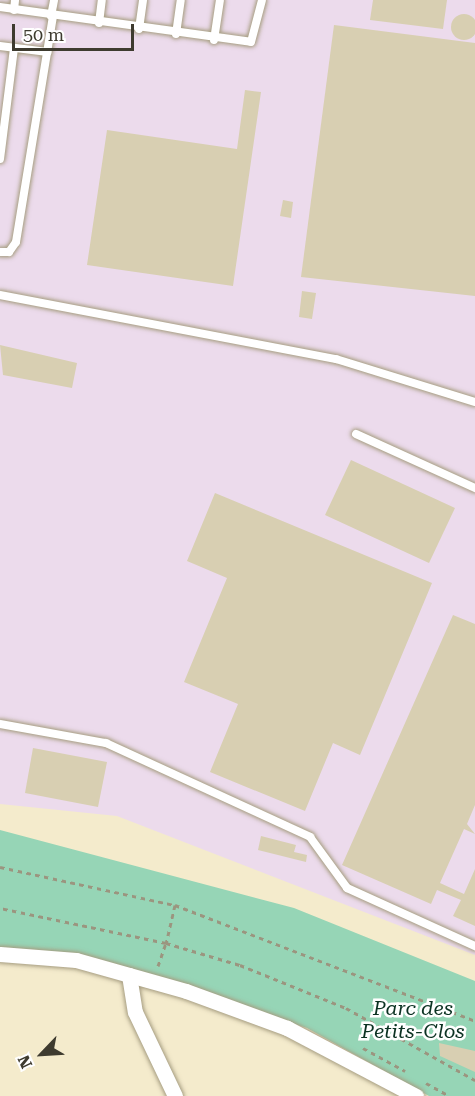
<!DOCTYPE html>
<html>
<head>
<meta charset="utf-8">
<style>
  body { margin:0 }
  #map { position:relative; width:475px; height:1096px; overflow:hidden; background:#f4ebcc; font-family:"Roboto Serif",serif }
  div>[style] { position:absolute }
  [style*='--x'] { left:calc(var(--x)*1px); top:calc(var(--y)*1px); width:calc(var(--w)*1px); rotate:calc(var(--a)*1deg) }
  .industrial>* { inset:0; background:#ecdbec }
  .green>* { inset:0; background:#96d5b6 }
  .building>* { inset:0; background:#d8cfb2 }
  .round { border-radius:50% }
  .path>* { height:3px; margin-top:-1.5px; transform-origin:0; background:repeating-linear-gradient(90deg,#9b957f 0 4.5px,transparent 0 9px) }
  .roads { filter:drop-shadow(0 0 2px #a69d81) drop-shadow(0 0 2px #a69d81) }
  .service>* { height:8px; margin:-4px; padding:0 4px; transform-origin:4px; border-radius:4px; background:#fff }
  .minor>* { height:15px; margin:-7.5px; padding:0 7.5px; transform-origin:7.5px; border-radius:7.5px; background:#fff }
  span { translate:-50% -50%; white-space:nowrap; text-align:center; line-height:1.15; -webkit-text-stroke:5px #fff; paint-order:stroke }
  .park-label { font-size:20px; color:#0b3222; font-style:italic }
  .north { position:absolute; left:12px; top:1024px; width:60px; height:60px; -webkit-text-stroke:4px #fff; paint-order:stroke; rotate:245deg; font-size:16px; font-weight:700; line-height:24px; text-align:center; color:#3e3b2f }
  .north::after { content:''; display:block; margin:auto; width:21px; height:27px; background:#3e3b2f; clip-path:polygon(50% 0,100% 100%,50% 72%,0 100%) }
  .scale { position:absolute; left:12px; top:24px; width:122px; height:27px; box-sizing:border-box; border:3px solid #3e3b2f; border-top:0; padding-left:8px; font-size:18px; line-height:21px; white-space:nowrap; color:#3e3b2f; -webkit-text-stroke:4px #fff; paint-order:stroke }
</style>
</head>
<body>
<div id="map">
  <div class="industrial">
    <i style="clip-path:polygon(0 0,475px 0,475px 955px,117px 816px,0 804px)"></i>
  </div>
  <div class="green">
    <i style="clip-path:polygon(0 830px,294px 908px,475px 981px,475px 1096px,429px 1096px,307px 1028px,80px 954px,0 953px)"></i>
  </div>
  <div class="building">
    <i style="clip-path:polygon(373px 0,447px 0,443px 29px,370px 20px)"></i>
    <i class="round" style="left:451px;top:14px;width:26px;height:26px"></i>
    <i style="clip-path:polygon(334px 25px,475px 43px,475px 296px,301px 277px)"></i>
    <i style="clip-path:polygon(245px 90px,261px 92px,233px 286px,87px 265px,107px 130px,237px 149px)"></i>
    <i style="clip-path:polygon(283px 200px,293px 202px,291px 218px,280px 216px)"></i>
    <i style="clip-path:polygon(302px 291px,316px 293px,312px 319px,299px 317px)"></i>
    <i style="clip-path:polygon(0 345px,77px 363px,72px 388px,3px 375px)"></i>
    <i style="clip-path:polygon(351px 460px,455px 508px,429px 563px,325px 515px)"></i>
    <i style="clip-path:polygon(215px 493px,432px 583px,360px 755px,333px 743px,305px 811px,210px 772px,238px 704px,184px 682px,227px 578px,187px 561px)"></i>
    <i style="clip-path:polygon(453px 615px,475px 624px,475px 805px,467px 824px,475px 834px,464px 829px,440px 883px,464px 894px,475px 869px,475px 926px,453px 916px,461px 900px,437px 890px,431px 904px,342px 865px)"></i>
    <i style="clip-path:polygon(33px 748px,107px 762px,98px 807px,25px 793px)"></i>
    <i style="clip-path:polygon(261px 836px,296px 845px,294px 852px,307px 855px,306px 862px,258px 850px)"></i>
    <i style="clip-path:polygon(439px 1043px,475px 1051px,475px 1072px,440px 1056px)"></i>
  </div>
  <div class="path">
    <i style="--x:0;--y:867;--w:179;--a:12.3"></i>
    <i style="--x:175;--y:905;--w:39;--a:103"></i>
    <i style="--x:166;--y:943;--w:170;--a:-168.1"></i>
    <i style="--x:175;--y:905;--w:322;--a:21.1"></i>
    <i style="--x:158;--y:966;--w:24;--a:-71"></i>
    <i style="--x:166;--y:943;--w:77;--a:16.6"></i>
    <i style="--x:240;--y:965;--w:114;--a:22.1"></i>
    <i style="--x:346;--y:1008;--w:148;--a:29.2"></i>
    <i style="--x:363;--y:1048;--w:48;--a:28.7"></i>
    <i style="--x:426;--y:1083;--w:26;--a:29"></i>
  </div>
  <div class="roads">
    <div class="service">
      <i style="--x:0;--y:7;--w:253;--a:7.9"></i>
      <i style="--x:251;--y:42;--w:43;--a:-75.3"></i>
      <i style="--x:14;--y:10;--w:10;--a:-84"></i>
      <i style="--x:51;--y:16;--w:16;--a:-79"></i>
      <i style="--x:99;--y:23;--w:23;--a:-83"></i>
      <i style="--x:139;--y:29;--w:29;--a:-82"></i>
      <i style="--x:176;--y:34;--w:34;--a:-82"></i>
      <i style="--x:214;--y:40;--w:40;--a:-81.5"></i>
      <i style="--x:0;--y:46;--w:48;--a:7.1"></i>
      <i style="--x:0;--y:159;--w:112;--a:-82.8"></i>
      <i style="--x:0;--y:252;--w:9;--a:0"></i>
      <i style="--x:9;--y:252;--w:12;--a:-55"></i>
      <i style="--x:16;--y:242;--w:229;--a:-80.7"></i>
      <i style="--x:0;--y:295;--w:342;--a:10.8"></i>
      <i style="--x:336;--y:359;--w:145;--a:17.2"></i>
      <i style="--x:356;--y:434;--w:131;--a:24.4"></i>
      <i style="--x:0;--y:724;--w:108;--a:10.2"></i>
      <i style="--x:106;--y:743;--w:225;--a:24.7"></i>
      <i style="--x:310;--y:837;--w:63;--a:54"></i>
      <i style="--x:347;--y:888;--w:141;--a:24.4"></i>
    </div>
    <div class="minor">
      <i style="--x:0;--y:954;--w:76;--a:4.5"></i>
      <i style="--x:76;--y:960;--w:114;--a:15.7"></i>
      <i style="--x:186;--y:991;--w:108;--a:20.1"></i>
      <i style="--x:287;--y:1028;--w:146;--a:27.8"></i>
      <i style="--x:129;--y:975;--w:37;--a:81"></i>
      <i style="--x:135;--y:1012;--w:93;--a:64.5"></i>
    </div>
  </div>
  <div class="park-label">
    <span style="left:413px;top:1020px">Parc des<br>Petits-Clos</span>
  </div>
  <div class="north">N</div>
  <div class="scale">50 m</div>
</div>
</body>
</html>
